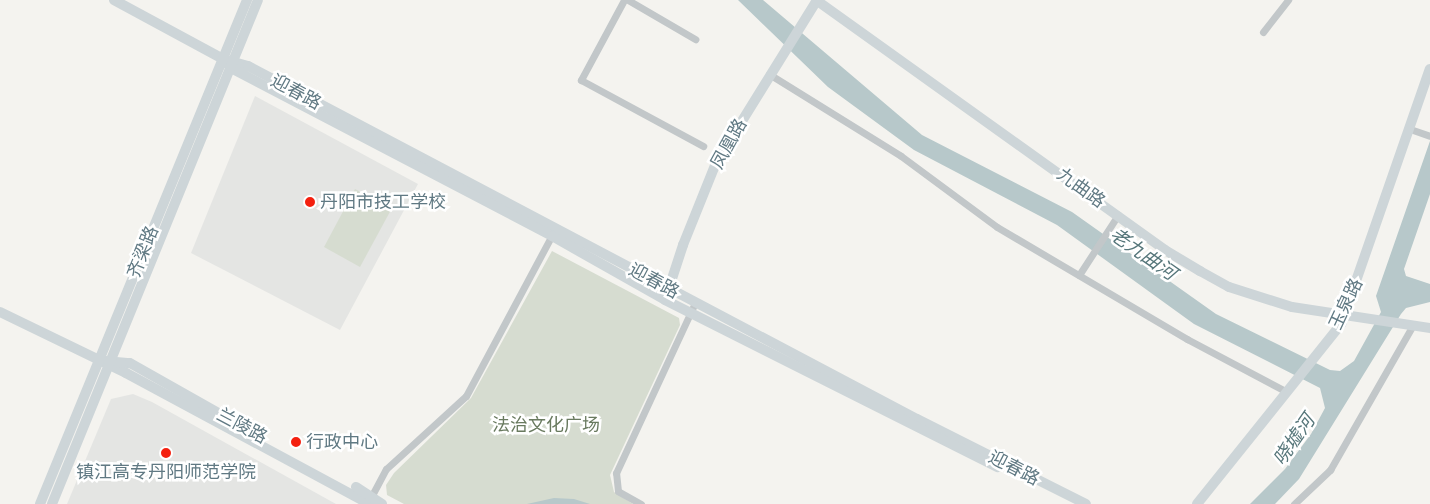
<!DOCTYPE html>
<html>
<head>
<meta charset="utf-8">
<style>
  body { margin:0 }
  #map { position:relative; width:1430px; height:504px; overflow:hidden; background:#f4f3ef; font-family:"Fira Sans Condensed","Noto Sans SC",sans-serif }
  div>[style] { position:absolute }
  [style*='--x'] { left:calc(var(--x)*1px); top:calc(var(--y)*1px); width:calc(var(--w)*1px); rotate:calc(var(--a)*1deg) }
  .built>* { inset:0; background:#e4e5e3 }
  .green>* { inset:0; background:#d6dcd0 }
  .water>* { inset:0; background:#b7c8ca }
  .street>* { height:7px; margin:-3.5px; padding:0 3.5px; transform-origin:3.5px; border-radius:3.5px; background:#c2c7c9 }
  .secondary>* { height:10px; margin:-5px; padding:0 5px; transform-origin:5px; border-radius:5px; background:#cdd5d8 }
  .dots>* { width:14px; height:14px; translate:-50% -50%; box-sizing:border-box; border:2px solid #fff; border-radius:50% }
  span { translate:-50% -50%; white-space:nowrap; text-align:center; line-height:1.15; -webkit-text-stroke:5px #fff; paint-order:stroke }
  .street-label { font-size:18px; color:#607983 }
  .poi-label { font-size:18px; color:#607983 }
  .left { translate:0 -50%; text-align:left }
  .park-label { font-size:18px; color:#697a5f }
  .water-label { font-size:19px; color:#56767a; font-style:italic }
</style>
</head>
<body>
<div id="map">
  <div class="built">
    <i style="clip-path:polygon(255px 96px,418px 184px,340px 330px,191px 253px)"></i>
    <i style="clip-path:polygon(133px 394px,152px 402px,336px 504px,67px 504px,111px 399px)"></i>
  </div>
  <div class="green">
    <i style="clip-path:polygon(355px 189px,392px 208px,360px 267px,324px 247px)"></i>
    <i style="clip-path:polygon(552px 251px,679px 318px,680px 325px,610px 475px,614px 492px,633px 504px,404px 504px,387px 495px,386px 485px,394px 473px,471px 398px)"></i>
  </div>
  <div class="water">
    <i style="clip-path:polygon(738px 0,763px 0,922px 135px,1072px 212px,1216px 314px,1330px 370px,1340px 371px,1354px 361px,1381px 312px,1376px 296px,1430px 141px,1430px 194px,1404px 269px,1406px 276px,1430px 284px,1430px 302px,1406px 308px,1401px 314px,1299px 479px,1275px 504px,1250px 504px,1285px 469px,1311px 434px,1325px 408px,1320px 388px,1194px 324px,1057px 225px,914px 150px,828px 87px)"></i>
    <i style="clip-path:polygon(554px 498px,574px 499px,590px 504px,527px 504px)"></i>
  </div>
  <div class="street">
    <i style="--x:624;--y:0;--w:91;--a:118.3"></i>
    <i style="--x:581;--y:80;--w:139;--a:28.4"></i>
    <i style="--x:628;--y:0;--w:78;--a:30.2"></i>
    <i style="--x:1263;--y:32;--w:41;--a:-52"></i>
    <i style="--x:769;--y:74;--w:155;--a:31.8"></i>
    <i style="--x:901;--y:156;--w:119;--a:36.5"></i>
    <i style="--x:997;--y:227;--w:221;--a:30.5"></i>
    <i style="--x:1187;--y:339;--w:113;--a:27.9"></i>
    <i style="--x:1410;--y:129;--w:21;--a:19"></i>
    <i style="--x:1079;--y:275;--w:72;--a:-57"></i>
    <i style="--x:370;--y:499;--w:34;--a:-62"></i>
    <i style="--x:386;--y:469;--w:108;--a:-42.4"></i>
    <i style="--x:466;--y:396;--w:185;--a:-61.9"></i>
    <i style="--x:641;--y:504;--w:26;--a:-151"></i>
    <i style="--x:618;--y:491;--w:18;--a:-96"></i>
    <i style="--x:616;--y:473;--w:187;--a:-65.1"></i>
    <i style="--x:1294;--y:504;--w:50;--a:-43.4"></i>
    <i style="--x:1330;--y:470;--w:167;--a:-60.2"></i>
  </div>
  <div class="secondary">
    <i style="--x:114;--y:0;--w:124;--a:28.4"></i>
    <i style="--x:223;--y:59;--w:26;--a:16"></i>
    <i style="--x:248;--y:66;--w:756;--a:27.82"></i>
    <i style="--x:917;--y:419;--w:189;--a:26.7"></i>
    <i style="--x:816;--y:0;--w:429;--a:35.6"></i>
    <i style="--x:1165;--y:250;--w:41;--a:31"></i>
    <i style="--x:1200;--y:271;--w:33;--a:29"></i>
    <i style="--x:1229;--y:287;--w:66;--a:17.6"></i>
    <i style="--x:1292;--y:307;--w:140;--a:8.7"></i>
    <i style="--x:223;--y:59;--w:12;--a:48"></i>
    <i style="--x:231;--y:68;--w:362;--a:27.6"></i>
    <i style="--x:552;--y:236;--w:130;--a:29.5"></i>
    <i style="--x:665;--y:300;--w:372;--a:26.7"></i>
    <i style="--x:667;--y:294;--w:52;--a:-71.9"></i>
    <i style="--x:683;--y:245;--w:88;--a:-68.1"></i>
    <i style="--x:716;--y:163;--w:192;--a:-58.2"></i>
    <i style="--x:0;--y:312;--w:140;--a:25.8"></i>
    <i style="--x:126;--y:373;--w:276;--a:28.3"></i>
    <i style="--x:105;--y:361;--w:25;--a:5"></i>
    <i style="--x:130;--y:363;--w:148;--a:29.5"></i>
    <i style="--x:356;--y:487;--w:31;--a:33"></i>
    <i style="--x:40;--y:504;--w:545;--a:-67.67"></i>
    <i style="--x:52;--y:504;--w:544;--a:-67.77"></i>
    <i style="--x:1197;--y:504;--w:231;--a:-51.3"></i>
    <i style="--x:1341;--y:324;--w:270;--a:-70.8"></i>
  </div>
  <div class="dots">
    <i style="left:310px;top:202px;background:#f4200f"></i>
    <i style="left:296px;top:442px;background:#f4200f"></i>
    <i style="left:166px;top:453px;background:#f4200f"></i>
  </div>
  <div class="street-label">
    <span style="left:296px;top:92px;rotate:28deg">迎春路</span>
    <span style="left:729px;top:144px;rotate:-61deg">凤凰路</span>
    <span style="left:1081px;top:188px;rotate:36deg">九曲路</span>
    <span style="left:143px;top:252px;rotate:-68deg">齐梁路</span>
    <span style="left:654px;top:281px;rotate:28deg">迎春路</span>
    <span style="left:1346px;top:304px;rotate:-65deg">玉泉路</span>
    <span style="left:242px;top:426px;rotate:28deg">兰陵路</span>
    <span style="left:1014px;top:468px;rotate:27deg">迎春路</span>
  </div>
  <div class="poi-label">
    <span class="left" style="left:320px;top:202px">丹阳市技工学校</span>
    <span class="left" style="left:306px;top:442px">行政中心</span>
    <span style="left:166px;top:472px">镇江高专丹阳师范学院</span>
  </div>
  <div class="park-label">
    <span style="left:546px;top:425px">法治文化广场</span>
  </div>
  <div class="water-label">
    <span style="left:1143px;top:254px;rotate:35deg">老九曲河</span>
    <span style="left:1294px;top:440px;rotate:-55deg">哓墟河</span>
  </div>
</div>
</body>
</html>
